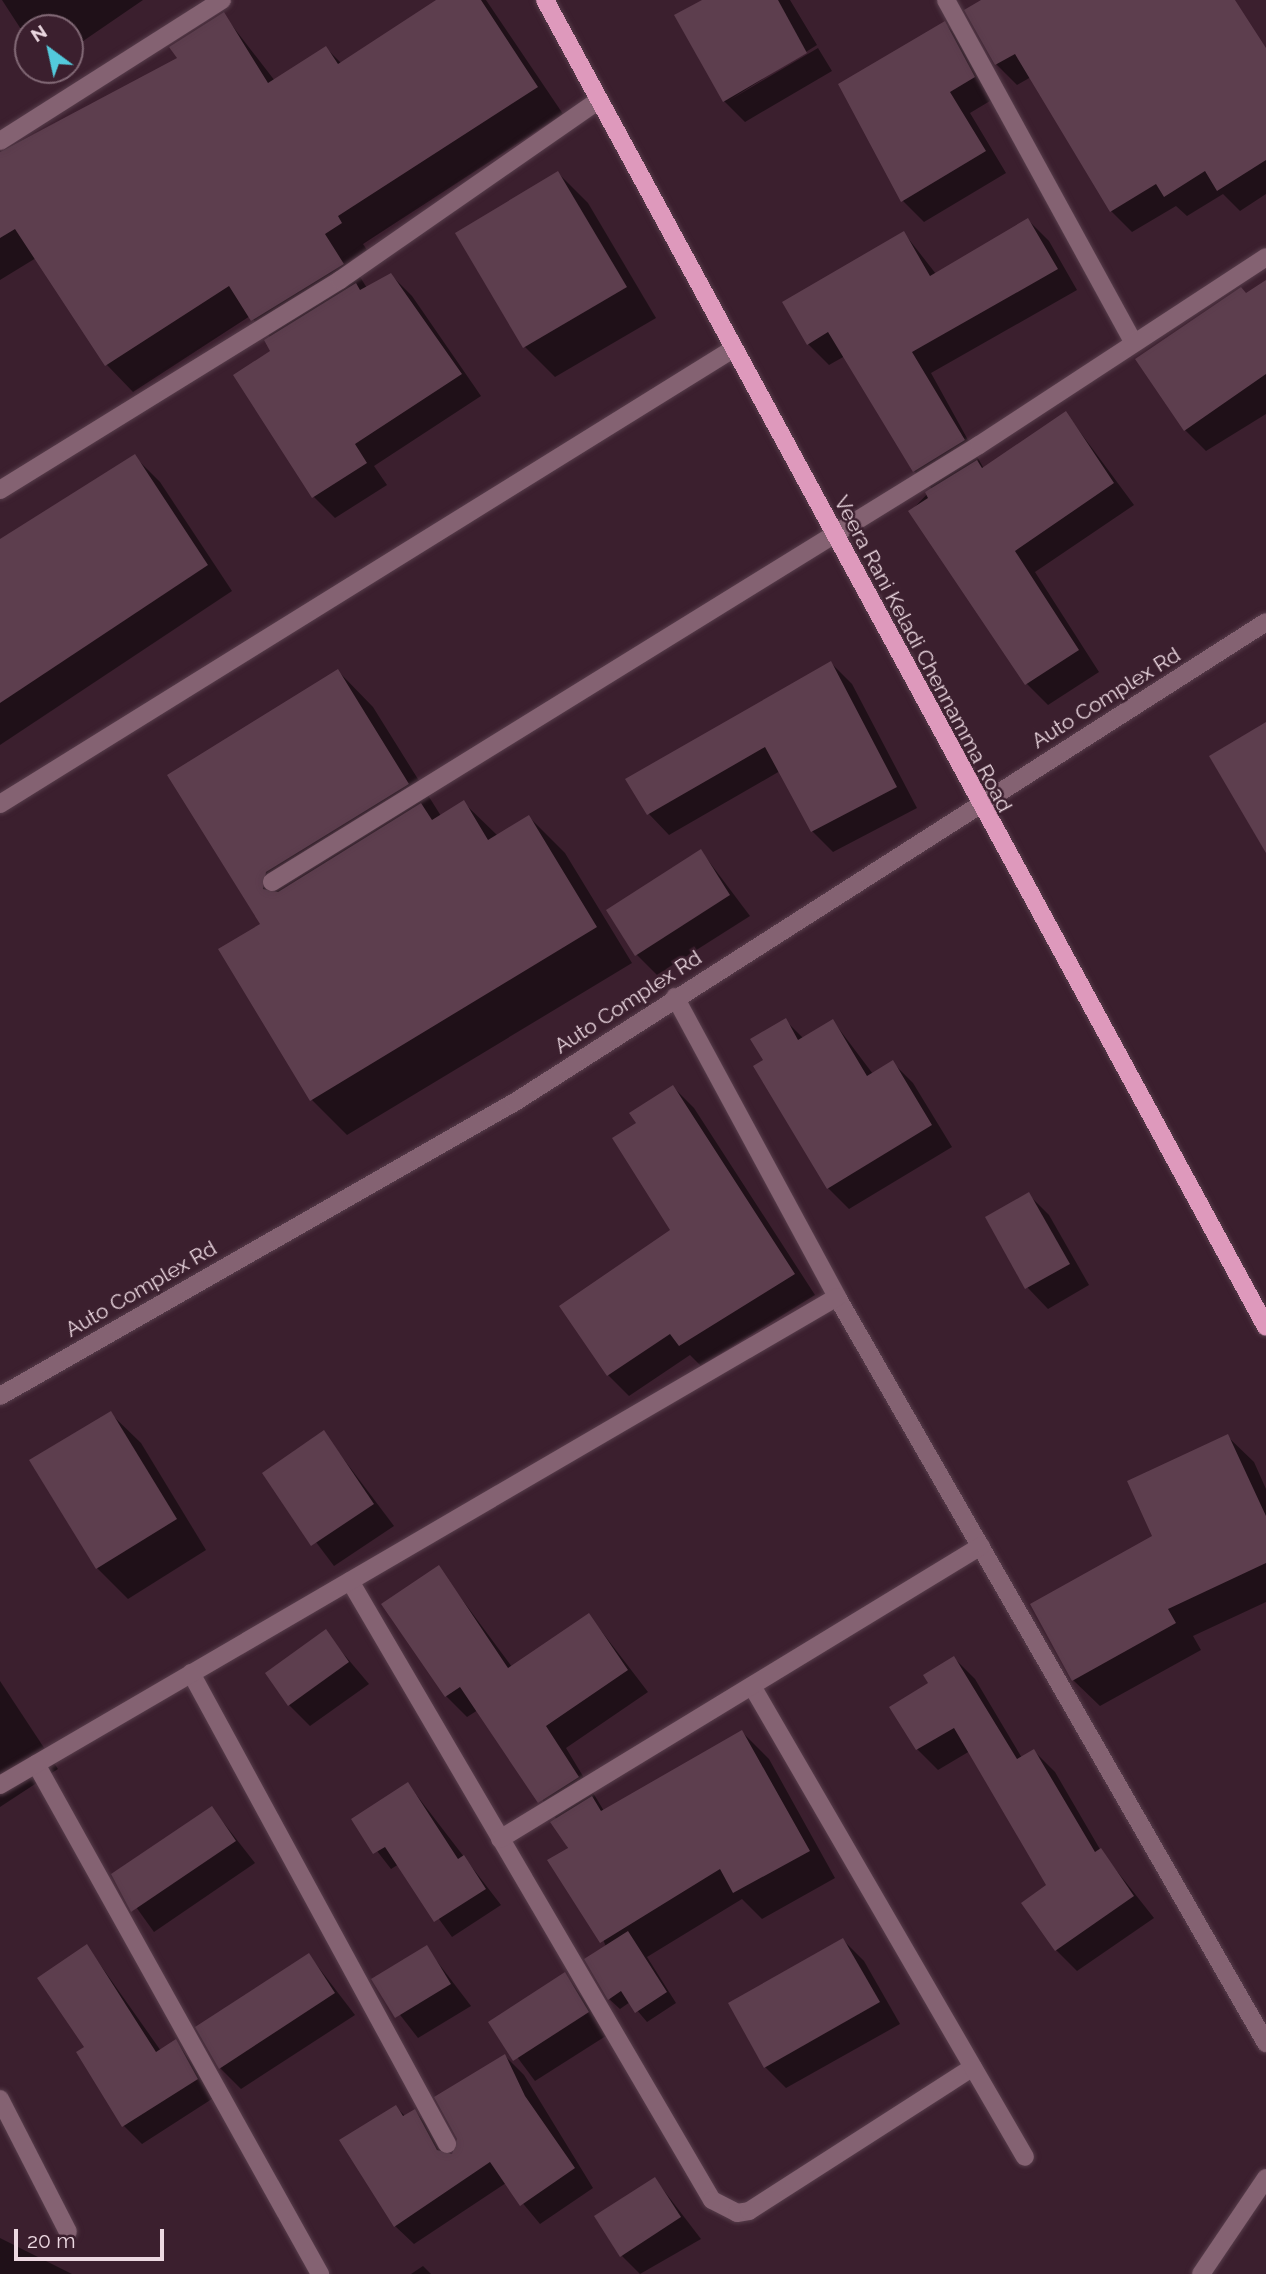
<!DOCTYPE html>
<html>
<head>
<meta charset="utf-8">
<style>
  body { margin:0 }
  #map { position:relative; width:1266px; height:2274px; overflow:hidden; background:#3b1f2e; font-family:Raleway,sans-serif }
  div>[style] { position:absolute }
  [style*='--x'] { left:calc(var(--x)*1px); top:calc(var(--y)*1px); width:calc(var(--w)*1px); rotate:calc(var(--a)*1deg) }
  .shadow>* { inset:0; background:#0007 }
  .building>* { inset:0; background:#5d3e4e }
  .roads { filter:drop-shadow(0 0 2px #573d4b) drop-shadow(0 0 2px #573d4b) }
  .minor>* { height:18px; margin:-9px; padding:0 9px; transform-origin:9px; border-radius:9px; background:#846272 }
  .major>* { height:18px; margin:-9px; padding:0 9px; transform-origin:9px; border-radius:9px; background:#de99bc }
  span { translate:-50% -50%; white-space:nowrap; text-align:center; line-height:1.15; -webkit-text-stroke:5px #3b1f2e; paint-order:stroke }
  .street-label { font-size:21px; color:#ecd8e1 }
  .north { position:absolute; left:14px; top:14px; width:70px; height:70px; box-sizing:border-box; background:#3b1f2e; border:2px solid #826976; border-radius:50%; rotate:327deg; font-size:19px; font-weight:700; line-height:28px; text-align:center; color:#ecd8e1 }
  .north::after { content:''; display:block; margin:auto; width:24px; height:32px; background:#53cadc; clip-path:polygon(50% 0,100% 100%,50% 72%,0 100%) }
  .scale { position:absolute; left:14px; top:2229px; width:150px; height:32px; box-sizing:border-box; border:4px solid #ecd8e1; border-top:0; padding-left:9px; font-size:21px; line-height:24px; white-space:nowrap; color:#ecd8e1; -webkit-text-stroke:5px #3b1f2e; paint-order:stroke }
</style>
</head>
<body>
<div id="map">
  <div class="shadow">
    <i style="clip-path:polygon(2px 0,143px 0,70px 50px,70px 28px,28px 28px,28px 40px)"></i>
    <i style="clip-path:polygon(440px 0,486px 0,563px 114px,363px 244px,367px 250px,350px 261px,367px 288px,391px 275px,412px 296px,481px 396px,374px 466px,387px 485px,335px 518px,314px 497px,271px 338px,250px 316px,133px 392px,107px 365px,36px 258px,0 280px,0 152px,179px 59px,224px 15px,275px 81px,326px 48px,342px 64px)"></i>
    <i style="clip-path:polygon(702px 0,790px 0,817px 45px,728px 101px,818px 48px,832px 71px,745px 122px,724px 101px)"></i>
    <i style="clip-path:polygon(984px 0,1230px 0,1266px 59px,1266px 194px,1240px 211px,1223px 194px,1187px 216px,1176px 206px,1132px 232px,1111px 211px,1031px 77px,1017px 85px,996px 64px,967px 10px)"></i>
    <i style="clip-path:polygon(944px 23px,965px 44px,995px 98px,970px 113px,1006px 173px,924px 222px,903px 201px)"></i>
    <i style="clip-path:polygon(558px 173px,588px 203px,656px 318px,555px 377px,525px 347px)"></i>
    <i style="clip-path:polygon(1028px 220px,1049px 241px,1077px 290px,931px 373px,984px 469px,1066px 413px,1134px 505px,1035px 572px,1099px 672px,1048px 705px,1027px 684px,910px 512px,932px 489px,914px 471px,845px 356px,829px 365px,808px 344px,904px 233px,936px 274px)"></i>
    <i style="clip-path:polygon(1266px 282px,1266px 414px,1206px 451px,1185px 430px,1247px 295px)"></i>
    <i style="clip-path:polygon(135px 457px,160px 482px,232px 591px,0 745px,0 553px)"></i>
    <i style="clip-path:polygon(831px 663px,852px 684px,917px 808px,833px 852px,812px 831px,780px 771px,669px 835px,648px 813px)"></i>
    <i style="clip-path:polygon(338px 671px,373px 707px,441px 816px,464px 803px,498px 836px,529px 817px,565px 853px,632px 963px,347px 1135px,312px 1100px,263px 924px,169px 776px)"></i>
    <i style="clip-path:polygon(701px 851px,750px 916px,657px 975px,636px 954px)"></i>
    <i style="clip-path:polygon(785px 1020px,804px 1039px,833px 1021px,873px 1074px,892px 1062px,913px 1083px,952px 1147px,849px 1209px,828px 1188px,765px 1060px)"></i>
    <i style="clip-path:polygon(673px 1087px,694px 1108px,815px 1295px,701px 1366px,690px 1355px,629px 1396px,608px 1375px,672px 1231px,638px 1124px)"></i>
    <i style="clip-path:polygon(1028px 1194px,1049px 1215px,1089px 1285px,1048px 1309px,1027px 1287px)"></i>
    <i style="clip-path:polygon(110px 1413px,141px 1443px,206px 1550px,128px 1599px,97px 1568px,32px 1461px)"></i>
    <i style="clip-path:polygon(324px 1433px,394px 1526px,334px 1566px,264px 1473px)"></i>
    <i style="clip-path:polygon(1227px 1436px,1254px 1462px,1266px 1489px,1266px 1602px,1193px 1636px,1201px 1650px,1100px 1706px,1073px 1680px,1155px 1537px)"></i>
    <i style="clip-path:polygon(438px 1567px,512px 1667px,589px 1615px,648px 1692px,566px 1748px,604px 1811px,742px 1732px,769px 1759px,835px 1878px,762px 1919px,742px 1899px,647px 1957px,676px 2003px,647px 2022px,630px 2002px,620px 2009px,609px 1999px,606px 1947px,557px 1820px,478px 1710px,467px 1717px,446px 1696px,383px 1604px)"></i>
    <i style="clip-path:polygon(325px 1632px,369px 1684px,310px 1726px,289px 1705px)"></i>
    <i style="clip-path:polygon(954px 1658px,975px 1679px,1022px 1758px,1034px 1751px,1055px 1772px,1101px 1851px,1154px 1918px,1077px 1971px,1056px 1950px,1049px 1886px,970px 1751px,938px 1770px,917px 1749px,930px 1684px)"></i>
    <i style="clip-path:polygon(0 1681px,58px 1769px,0 1807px)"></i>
    <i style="clip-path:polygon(408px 1784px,501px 1905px,452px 1937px,399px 1864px,391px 1869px,353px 1820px)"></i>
    <i style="clip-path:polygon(212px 1808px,255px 1863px,154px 1932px,113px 1875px)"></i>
    <i style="clip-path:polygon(843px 1940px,864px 1961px,900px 2024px,786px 2088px,765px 2067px)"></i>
    <i style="clip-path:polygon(87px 1946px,161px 2051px,176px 2041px,215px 2097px,142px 2144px,124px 2126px,86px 2048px)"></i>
    <i style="clip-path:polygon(426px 1947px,471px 2006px,418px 2038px,373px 1980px)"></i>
    <i style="clip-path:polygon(309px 1955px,355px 2015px,241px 2089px,220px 2068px)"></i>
    <i style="clip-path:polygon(565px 1974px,609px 2034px,535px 2081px,491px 2022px)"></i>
    <i style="clip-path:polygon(505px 2056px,524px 2075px,593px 2188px,540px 2224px,506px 2183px,414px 2244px,395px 2226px,396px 2107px,406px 2117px,415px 2111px,453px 2156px)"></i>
    <i style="clip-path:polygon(655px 2179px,701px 2239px,640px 2274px,622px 2256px)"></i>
    <i style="clip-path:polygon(0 2238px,72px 2274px,0 2274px)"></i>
    <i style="clip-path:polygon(423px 2266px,431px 2274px,411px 2274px)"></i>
  </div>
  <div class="building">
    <i style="clip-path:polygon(436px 0,481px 0,538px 87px,338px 216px,342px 223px,325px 234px,344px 264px,251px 321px,229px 286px,105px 366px,15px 229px,0 238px,0 152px,177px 58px,169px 47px,224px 12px,268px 83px,326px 46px,338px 64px)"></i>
    <i style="clip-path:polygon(702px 0,778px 0,807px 53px,723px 102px,674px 15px)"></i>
    <i style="clip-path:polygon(981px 0,1235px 0,1266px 48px,1266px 160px,1217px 191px,1205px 171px,1164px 197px,1156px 184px,1110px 212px,1015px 54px,995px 65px,964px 10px)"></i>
    <i style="clip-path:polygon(945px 21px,975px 77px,950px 92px,986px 151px,901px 202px,838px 84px)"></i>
    <i style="clip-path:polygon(558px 171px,627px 287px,523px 348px,455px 233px)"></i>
    <i style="clip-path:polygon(1028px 218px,1058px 269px,912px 352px,965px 440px,913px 472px,828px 332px,807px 345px,782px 302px,904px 231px,930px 276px)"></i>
    <i style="clip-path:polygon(391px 273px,462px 374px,355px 444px,367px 463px,312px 498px,233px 375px,270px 351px,264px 340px,356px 283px,360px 290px)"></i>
    <i style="clip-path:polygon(1266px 280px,1266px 374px,1184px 431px,1135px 359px,1241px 287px,1246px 293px)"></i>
    <i style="clip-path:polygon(1066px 411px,1114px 483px,1015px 551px,1079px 650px,1025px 685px,908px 511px,928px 498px,925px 492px,977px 460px,982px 468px)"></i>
    <i style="clip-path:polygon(135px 454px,208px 565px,0 703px,0 539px)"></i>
    <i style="clip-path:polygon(831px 661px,897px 787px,811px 832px,765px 747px,647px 815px,625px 779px)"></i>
    <i style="clip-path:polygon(338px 669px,409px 784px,266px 872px,263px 889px,278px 892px,421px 803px,432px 820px,464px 800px,488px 840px,529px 815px,597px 927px,310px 1101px,218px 949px,260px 924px,167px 775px)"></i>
    <i style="clip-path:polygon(1266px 722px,1266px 853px,1209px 756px)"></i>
    <i style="clip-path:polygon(701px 849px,730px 895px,635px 956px,606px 910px)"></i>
    <i style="clip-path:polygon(786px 1018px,798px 1040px,833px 1019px,867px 1076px,893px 1060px,932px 1125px,827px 1189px,753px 1066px,763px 1060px,750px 1039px)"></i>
    <i style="clip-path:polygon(673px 1085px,795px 1274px,679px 1346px,670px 1334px,607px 1376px,559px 1306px,670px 1230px,612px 1138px,636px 1123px,629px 1113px)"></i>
    <i style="clip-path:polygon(1029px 1192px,1070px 1264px,1025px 1289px,985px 1217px)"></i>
    <i style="clip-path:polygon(111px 1411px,177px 1519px,96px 1569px,29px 1460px)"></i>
    <i style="clip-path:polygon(324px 1430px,374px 1504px,311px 1546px,262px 1473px)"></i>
    <i style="clip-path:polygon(1228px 1434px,1266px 1516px,1266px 1563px,1168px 1609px,1176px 1623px,1072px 1681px,1030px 1604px,1152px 1536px,1127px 1481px)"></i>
    <i style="clip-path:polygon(439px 1565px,508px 1668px,589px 1613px,628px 1670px,546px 1726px,579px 1777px,538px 1803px,460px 1687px,445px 1697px,381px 1604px)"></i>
    <i style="clip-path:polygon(326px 1629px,349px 1662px,288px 1706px,265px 1673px)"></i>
    <i style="clip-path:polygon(954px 1656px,1017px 1759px,1034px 1749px,1095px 1852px,1101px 1848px,1134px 1896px,1055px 1951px,1021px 1903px,1046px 1885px,954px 1728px,916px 1750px,889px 1707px,928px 1683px,923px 1675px)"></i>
    <i style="clip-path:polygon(742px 1730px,810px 1851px,733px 1893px,720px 1869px,600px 1943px,547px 1860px,568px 1848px,550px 1822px,592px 1796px,601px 1811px)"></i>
    <i style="clip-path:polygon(408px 1782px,458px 1859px,464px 1855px,486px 1889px,434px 1922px,385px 1847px,373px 1854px,351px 1819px)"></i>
    <i style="clip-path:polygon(212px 1806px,236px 1841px,131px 1912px,111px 1874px)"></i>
    <i style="clip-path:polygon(628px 1931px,667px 1992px,635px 2013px,621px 1991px,608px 2000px,584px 1959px)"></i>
    <i style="clip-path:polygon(843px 1938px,880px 2002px,764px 2068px,728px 2003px)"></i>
    <i style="clip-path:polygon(87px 1944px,156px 2052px,176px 2039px,198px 2079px,122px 2127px,76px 2052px,84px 2047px,37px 1978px)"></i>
    <i style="clip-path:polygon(427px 1945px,451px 1984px,395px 2018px,371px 1979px)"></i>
    <i style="clip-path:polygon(309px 1953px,335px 1993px,219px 2069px,195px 2027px)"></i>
    <i style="clip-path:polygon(565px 1972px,589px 2012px,513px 2061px,488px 2022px)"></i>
    <i style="clip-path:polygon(505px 2054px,525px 2096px,575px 2168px,520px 2206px,490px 2162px,394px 2227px,339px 2140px,396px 2105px,403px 2116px,415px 2109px,437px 2150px,452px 2154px,457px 2139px,434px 2097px)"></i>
    <i style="clip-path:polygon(655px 2177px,681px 2217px,620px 2257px,594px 2216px)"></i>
  </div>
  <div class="roads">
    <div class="minor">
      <i style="--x:946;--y:0;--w:391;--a:61.3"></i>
      <i style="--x:0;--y:141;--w:263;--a:-32.4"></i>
      <i style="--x:0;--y:490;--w:400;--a:-31.7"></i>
      <i style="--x:340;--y:280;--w:315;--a:-34.8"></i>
      <i style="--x:0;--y:804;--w:863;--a:-31.83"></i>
      <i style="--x:272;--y:882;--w:831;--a:-31.72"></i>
      <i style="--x:979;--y:445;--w:343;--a:-33.2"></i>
      <i style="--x:675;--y:997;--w:341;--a:61.6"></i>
      <i style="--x:837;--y:1297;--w:861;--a:60.1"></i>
      <i style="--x:0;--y:1396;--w:593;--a:-29.72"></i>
      <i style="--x:515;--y:1102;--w:891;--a:-32.58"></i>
      <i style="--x:350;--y:1581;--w:717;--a:59.68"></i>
      <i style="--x:712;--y:2200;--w:28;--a:27"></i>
      <i style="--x:737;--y:2213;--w:12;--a:-9"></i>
      <i style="--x:749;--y:2211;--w:266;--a:-32.7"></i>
      <i style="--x:191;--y:1673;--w:536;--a:61.47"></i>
      <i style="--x:752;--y:1686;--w:544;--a:59.9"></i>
      <i style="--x:36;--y:1764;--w:584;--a:60.89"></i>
      <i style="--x:0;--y:1785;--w:969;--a:-30.24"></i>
      <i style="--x:500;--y:1839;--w:563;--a:-31.35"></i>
      <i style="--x:0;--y:2099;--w:149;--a:62.9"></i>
      <i style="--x:1201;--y:2274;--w:116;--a:-55.9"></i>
    </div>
    <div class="major">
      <i style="--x:545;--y:0;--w:1510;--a:61.48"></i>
    </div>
  </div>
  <div class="street-label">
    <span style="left:923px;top:654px;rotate:62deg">Veera Rani Keladi Chennamma Road</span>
    <span style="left:1106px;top:698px;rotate:-32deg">Auto Complex Rd</span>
    <span style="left:628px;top:1002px;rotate:-33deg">Auto Complex Rd</span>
    <span style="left:141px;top:1289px;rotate:-30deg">Auto Complex Rd</span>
  </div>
  <div class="north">N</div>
  <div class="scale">20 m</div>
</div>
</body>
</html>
